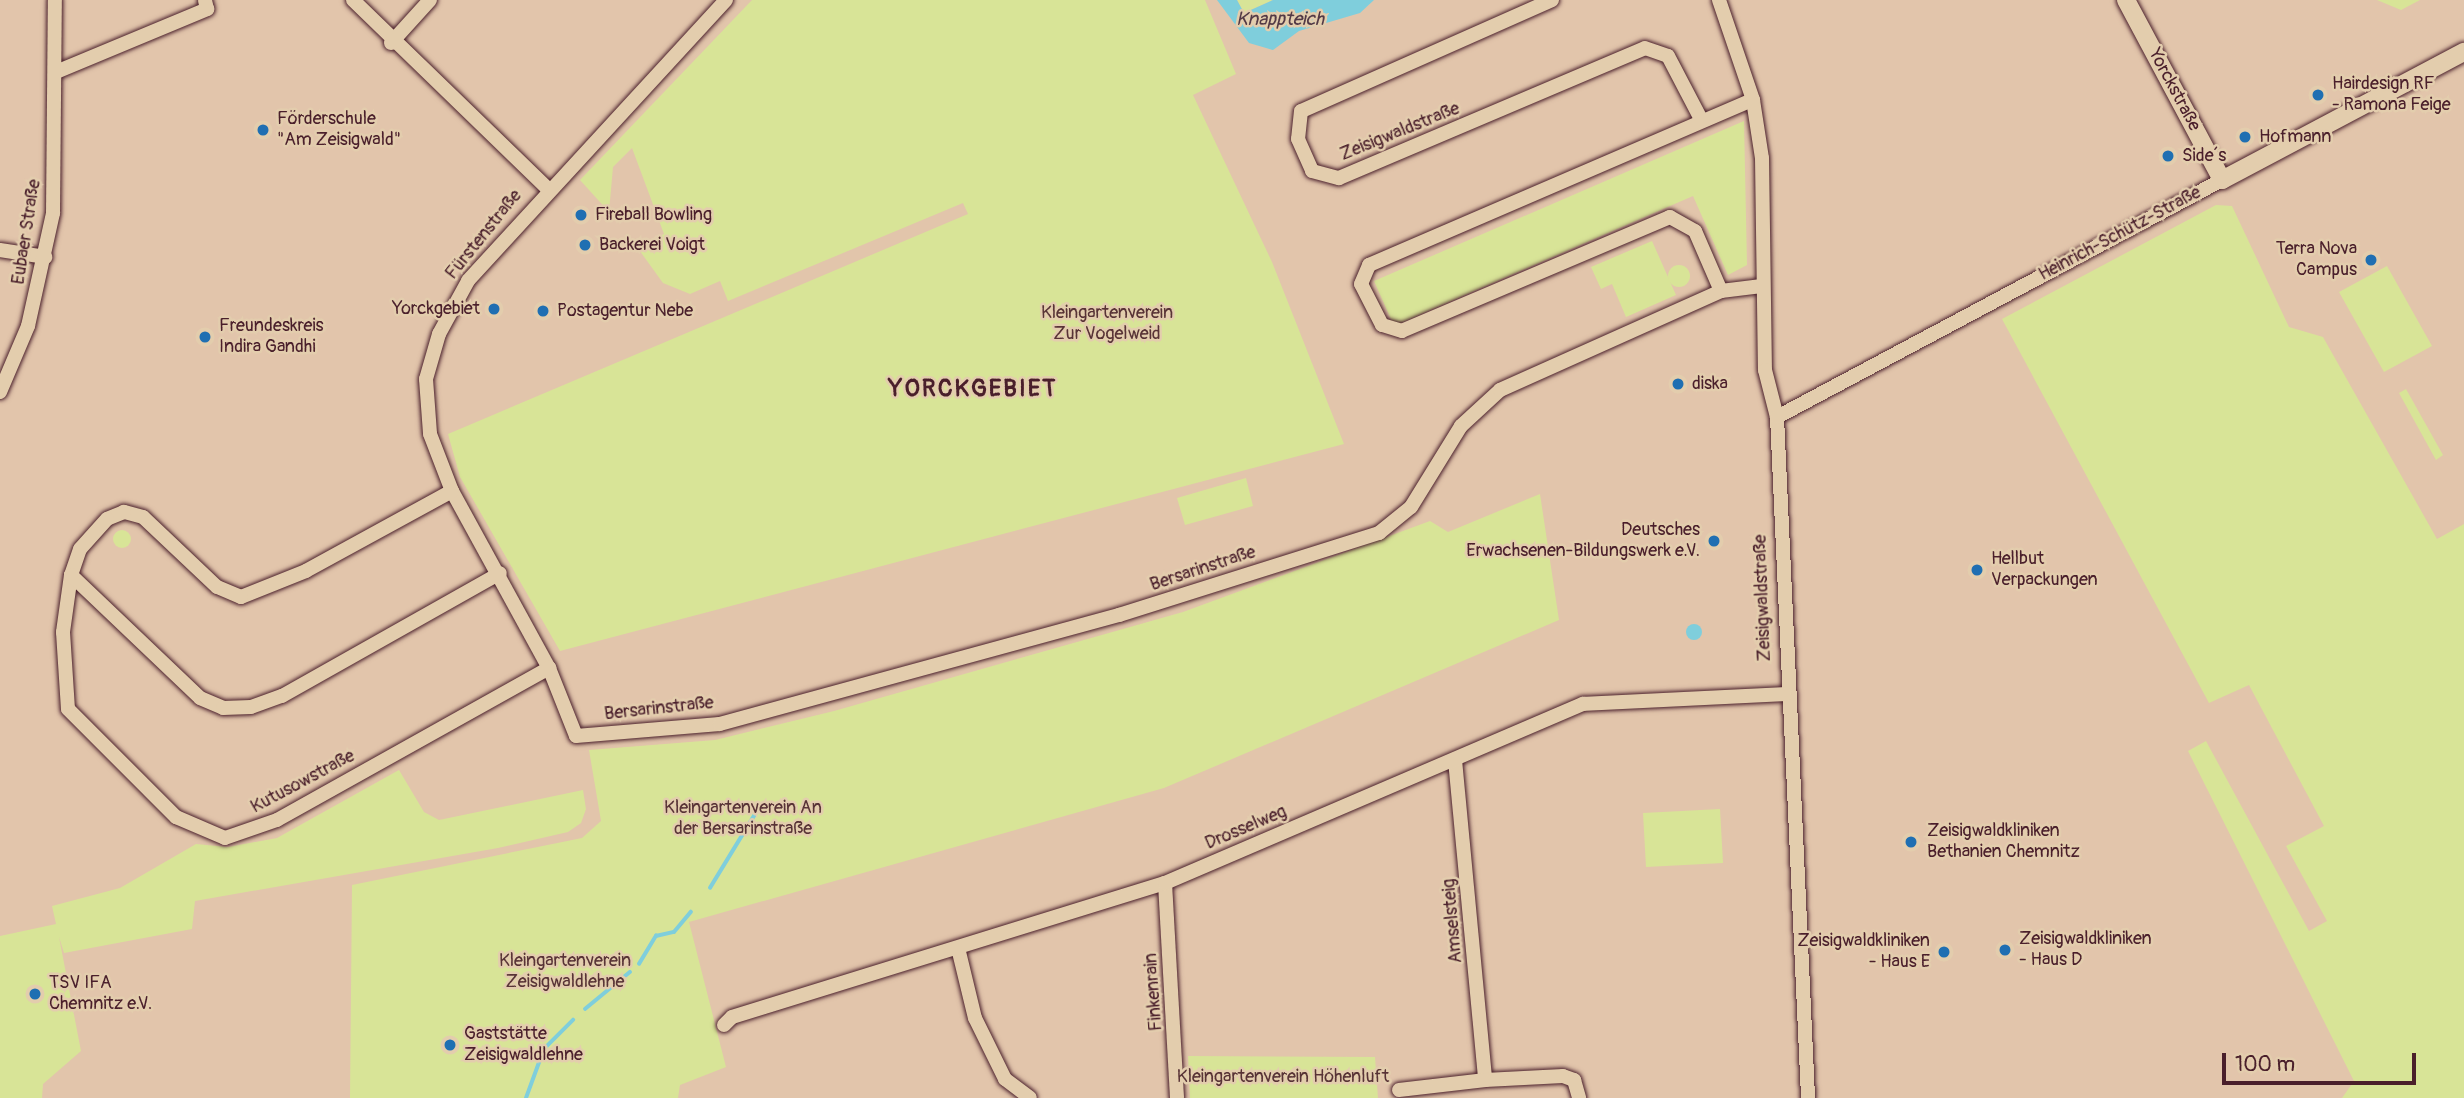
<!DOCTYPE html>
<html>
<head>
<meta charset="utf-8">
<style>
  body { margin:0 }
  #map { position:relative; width:2464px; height:1098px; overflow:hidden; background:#e2c5ab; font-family:Pangolin,sans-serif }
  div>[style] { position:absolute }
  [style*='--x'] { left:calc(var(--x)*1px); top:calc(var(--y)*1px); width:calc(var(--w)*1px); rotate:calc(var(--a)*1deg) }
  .green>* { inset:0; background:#d8e497 }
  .round { border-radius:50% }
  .water>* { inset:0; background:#7fcedc }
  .stream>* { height:3.5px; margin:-1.75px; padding:0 1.75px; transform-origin:1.75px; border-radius:1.75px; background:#7fcedc }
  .roads { filter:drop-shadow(0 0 2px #4a1f2b) drop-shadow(0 0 2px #4a1f2b) }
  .minor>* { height:14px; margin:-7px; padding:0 7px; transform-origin:7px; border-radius:7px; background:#e3cdad }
  .major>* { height:18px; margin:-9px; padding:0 9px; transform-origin:9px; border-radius:9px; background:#e3cdad }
  .dots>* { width:19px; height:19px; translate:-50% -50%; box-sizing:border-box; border:4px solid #e3cdad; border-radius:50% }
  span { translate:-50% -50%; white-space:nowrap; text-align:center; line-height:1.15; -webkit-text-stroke:5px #e3cdad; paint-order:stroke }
  .poi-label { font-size:18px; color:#4a1f2b }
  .left { translate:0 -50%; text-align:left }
  .right { translate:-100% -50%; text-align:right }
  .street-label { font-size:18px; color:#4a1f2b }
  .park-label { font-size:18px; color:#583336 }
  .water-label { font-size:19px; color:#523946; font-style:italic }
  .district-label { font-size:24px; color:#4a1f2b; font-weight:700; letter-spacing:2px }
  .scale { position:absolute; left:2222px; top:1053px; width:194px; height:32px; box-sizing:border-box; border:4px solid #4a1f2b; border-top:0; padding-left:9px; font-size:21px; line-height:24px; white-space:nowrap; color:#4a1f2b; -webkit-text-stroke:5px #e3cdad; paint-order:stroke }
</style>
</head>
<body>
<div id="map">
  <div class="green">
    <i style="clip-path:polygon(752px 0,1205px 0,1236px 74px,1193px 95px,1272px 262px,1344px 444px,560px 651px,460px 477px,448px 434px,968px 214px,963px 203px,728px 301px,720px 281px,690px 294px,663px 283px,637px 247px,664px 234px,632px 148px,613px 167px,609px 212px,580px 180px)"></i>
    <i style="clip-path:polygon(1237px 0,1273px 0,1244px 13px)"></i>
    <i style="clip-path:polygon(2377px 0,2420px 0,2401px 10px)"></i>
    <i style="clip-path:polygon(1744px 121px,1747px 265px,1728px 275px,1693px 196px,1394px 326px,1374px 281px)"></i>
    <i style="clip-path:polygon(2216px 205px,2232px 206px,2289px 327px,2323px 337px,2437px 539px,2464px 524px,2464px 1098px,2342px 1098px,2354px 1081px,2188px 751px,2206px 741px,2309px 931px,2327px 921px,2286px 846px,2324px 826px,2249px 685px,2209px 703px,2002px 319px)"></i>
    <i style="clip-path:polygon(1652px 241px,1676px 295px,1626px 317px,1612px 284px,1601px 289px,1591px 267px)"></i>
    <i class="round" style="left:1668px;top:265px;width:22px;height:22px"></i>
    <i style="clip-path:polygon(2387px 266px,2432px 346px,2384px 372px,2339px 292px)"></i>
    <i style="clip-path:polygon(2406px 389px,2443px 455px,2436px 460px,2399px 393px)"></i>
    <i style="clip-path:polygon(1246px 478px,1253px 506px,1185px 525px,1177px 498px)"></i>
    <i style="clip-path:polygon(1540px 494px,1559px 620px,1164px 788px,689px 922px,726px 1067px,680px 1085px,678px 1098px,350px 1098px,352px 885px,582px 838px,601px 821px,589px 750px,715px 740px,834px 711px,1183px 612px,1430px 521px,1448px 532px)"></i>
    <i class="round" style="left:113px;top:530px;width:18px;height:18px"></i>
    <i style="clip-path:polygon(399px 770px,424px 812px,439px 820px,583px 790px,586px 809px,581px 823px,568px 832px,498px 848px,195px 901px,192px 929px,64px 953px,59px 937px,81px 1051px,43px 1084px,42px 1098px,0 1098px,0 936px,56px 924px,52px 906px,120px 888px,196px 844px,228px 847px,277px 838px)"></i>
    <i style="clip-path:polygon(1720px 809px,1723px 863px,1646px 867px,1643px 813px)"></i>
    <i style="clip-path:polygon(1188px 1056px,1375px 1057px,1378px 1098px,1190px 1098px)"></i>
  </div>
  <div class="water">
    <i style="clip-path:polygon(1217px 0,1237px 0,1244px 13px,1273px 0,1374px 0,1360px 13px,1299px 31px,1273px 50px,1249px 43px)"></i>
    <i class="round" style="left:1686px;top:624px;width:16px;height:16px"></i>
  </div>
  <div class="stream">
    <i style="--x:710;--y:888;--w:90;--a:-58.6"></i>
    <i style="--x:639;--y:964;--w:33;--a:-59"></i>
    <i style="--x:656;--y:936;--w:18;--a:-13"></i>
    <i style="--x:674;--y:932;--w:26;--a:-50"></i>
    <i style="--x:585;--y:1009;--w:58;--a:-39.4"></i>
    <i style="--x:526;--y:1098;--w:52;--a:-69.8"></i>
    <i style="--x:544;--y:1049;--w:41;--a:-45"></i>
  </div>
  <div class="roads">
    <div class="minor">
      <i style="--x:353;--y:0;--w:270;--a:44.1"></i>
      <i style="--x:726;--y:0;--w:381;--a:132.6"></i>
      <i style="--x:468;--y:281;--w:60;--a:118.7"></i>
      <i style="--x:439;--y:334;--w:47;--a:106.1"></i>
      <i style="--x:426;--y:379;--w:55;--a:85.8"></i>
      <i style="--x:430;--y:434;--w:61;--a:68.9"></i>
      <i style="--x:452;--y:491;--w:202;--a:61.3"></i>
      <i style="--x:549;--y:668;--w:73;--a:68.3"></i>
      <i style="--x:576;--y:736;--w:144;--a:-4.8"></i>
      <i style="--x:720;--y:724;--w:414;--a:-15.3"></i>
      <i style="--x:1119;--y:615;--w:273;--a:-17.5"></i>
      <i style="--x:1379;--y:533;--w:41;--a:-39.1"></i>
      <i style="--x:1411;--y:507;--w:95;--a:-58.3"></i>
      <i style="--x:1461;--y:426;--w:53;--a:-42.7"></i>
      <i style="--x:1500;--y:390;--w:242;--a:-24.1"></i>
      <i style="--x:1721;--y:291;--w:41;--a:-7"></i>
      <i style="--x:1552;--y:0;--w:274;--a:156.1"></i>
      <i style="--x:1301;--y:111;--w:28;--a:96"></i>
      <i style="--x:1298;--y:139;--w:35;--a:66"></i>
      <i style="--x:1312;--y:171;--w:28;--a:15"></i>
      <i style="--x:1339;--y:178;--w:332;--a:-23"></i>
      <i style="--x:1645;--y:48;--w:24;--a:19"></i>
      <i style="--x:1668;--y:56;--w:73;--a:62.4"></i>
      <i style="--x:1719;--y:0;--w:106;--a:71.2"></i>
      <i style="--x:1753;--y:100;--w:59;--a:81.2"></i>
      <i style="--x:1762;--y:158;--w:212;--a:89.2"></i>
      <i style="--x:1765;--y:370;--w:49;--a:75.7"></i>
      <i style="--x:1777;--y:417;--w:682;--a:87.39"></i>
      <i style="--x:391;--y:43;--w:58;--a:-47.8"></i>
      <i style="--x:56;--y:72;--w:164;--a:-22.6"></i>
      <i style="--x:207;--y:9;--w:9;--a:-103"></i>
      <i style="--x:0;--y:250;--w:46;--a:8.8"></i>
      <i style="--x:1721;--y:291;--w:65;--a:-113.4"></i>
      <i style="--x:1695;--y:231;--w:29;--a:-151"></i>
      <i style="--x:1670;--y:217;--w:291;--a:157"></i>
      <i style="--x:1402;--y:331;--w:21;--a:-163"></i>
      <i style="--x:1382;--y:325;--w:46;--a:-117.1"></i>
      <i style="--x:1361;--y:284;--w:21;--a:-67"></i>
      <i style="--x:1369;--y:265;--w:418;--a:-23.3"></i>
      <i style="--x:0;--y:392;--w:72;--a:-67"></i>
      <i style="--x:28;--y:326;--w:116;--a:-77.5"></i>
      <i style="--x:53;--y:213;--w:213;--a:-89.5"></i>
      <i style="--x:1777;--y:417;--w:504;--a:-28.04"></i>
      <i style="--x:452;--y:491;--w:166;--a:151.3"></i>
      <i style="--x:306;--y:571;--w:70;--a:158.2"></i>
      <i style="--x:241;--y:597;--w:26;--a:-157"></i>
      <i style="--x:217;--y:587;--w:102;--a:-136.6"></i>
      <i style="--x:143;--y:517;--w:20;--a:-165"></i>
      <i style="--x:124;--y:512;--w:18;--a:158"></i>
      <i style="--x:107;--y:519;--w:40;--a:132"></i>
      <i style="--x:80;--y:549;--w:28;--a:109"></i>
      <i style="--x:71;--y:575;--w:58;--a:98"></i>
      <i style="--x:63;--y:632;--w:77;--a:86.3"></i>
      <i style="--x:68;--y:709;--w:153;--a:45"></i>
      <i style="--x:176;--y:817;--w:53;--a:23.2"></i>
      <i style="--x:225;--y:838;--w:55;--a:-19.1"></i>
      <i style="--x:277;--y:820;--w:312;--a:-29.2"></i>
      <i style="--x:71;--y:575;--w:178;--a:43.6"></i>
      <i style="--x:200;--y:698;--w:25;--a:23"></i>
      <i style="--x:223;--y:708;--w:28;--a:-2"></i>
      <i style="--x:251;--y:707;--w:33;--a:-20"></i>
      <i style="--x:282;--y:696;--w:250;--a:-29.4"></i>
      <i style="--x:1455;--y:760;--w:321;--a:84.6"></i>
      <i style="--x:1485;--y:1080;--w:78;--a:-2.9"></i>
      <i style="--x:1563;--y:1076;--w:12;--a:20"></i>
      <i style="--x:1574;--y:1080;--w:19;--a:74"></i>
      <i style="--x:1165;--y:883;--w:215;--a:86.8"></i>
      <i style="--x:959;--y:952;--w:68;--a:76.4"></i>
      <i style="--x:975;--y:1018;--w:68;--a:63.8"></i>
      <i style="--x:1005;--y:1079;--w:31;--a:37"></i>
      <i style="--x:724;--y:1025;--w:11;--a:-45"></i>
      <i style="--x:732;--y:1017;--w:453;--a:-17.2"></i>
      <i style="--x:1165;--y:883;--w:455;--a:-23.2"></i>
      <i style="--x:1583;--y:704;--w:202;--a:-2.8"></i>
      <i style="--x:1399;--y:1090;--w:87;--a:-6.6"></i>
    </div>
    <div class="major">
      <i style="--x:2126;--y:0;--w:204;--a:61.9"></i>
      <i style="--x:2222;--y:180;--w:274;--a:-27.9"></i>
    </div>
  </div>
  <div class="dots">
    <i style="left:2318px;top:95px;background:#1f6fb2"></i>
    <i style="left:263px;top:130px;background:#1f6fb2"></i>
    <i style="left:2245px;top:137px;background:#1f6fb2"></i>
    <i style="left:2168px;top:156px;background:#1f6fb2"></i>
    <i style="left:581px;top:215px;background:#1f6fb2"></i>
    <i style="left:585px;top:245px;background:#1f6fb2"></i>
    <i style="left:2371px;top:260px;background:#1f6fb2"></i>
    <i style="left:494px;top:309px;background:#1f6fb2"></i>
    <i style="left:543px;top:311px;background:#1f6fb2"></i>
    <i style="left:205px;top:337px;background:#1f6fb2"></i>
    <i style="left:1678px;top:384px;background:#1f6fb2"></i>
    <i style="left:1714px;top:541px;background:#1f6fb2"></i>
    <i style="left:1977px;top:570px;background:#1f6fb2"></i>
    <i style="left:1911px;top:842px;background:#1f6fb2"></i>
    <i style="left:2005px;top:950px;background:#1f6fb2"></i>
    <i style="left:1944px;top:952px;background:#1f6fb2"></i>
    <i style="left:35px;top:994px;background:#1f6fb2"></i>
    <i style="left:450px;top:1045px;background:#1f6fb2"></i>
  </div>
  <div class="poi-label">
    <span class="left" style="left:2332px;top:95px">Hairdesign RF<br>- Ramona Feige</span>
    <span class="left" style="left:277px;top:130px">Förderschule<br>"Am Zeisigwald"</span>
    <span class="left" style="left:2259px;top:137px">Hofmann</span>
    <span class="left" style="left:2182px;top:156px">Side´s</span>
    <span class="left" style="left:595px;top:215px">Fireball Bowling</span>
    <span class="left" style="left:599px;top:245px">Backerei Voigt</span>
    <span class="right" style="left:2357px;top:260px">Terra Nova<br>Campus</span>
    <span class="right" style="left:480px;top:309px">Yorckgebiet</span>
    <span class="left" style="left:557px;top:311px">Postagentur Nebe</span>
    <span class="left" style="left:219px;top:337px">Freundeskreis<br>Indira Gandhi</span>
    <span class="left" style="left:1692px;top:384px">diska</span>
    <span class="right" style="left:1700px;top:541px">Deutsches<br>Erwachsenen-Bildungswerk e.V.</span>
    <span class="left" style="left:1991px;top:570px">Hellbut<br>Verpackungen</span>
    <span class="left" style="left:1927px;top:842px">Zeisigwaldkliniken<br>Bethanien Chemnitz</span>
    <span class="left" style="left:2019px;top:950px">Zeisigwaldkliniken<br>- Haus D</span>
    <span class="right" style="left:1930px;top:952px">Zeisigwaldkliniken<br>- Haus E</span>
    <span class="left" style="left:49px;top:994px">TSV IFA<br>Chemnitz e.V.</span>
    <span class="left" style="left:464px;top:1045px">Gaststätte<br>Zeisigwaldlehne</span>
  </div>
  <div class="street-label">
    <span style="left:2174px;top:90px;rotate:62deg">Yorckstraße</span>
    <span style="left:1400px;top:132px;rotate:-22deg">Zeisigwaldstraße</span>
    <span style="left:27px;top:232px;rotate:-81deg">Eubaer Straße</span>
    <span style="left:2120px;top:234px;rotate:-28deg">Heinrich-Schütz-Straße</span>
    <span style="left:484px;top:235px;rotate:-51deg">Fürstenstraße</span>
    <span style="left:1203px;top:569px;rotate:-18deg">Bersarinstraße</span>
    <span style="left:1763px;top:598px;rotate:-92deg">Zeisigwaldstraße</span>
    <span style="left:659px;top:709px;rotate:-6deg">Bersarinstraße</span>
    <span style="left:303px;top:782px;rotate:-28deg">Kutusowstraße</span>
    <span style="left:1246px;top:828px;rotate:-23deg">Drosselweg</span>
    <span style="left:1453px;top:921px;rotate:-95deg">Amselsteig</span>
    <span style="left:1154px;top:992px;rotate:-94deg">Finkenrain</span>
  </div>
  <div class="park-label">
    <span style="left:1107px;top:324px">Kleingartenverein<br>Zur Vogelweid</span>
    <span style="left:743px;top:819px">Kleingartenverein An<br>der Bersarinstraße</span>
    <span style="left:565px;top:972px">Kleingartenverein<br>Zeisigwaldlehne</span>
    <span style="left:1283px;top:1077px">Kleingartenverein Höhenluft</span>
  </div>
  <div class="water-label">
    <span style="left:1280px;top:20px">Knappteich</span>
  </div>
  <div class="district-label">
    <span style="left:973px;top:389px">YORCKGEBIET</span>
  </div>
  <div class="scale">100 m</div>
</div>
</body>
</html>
